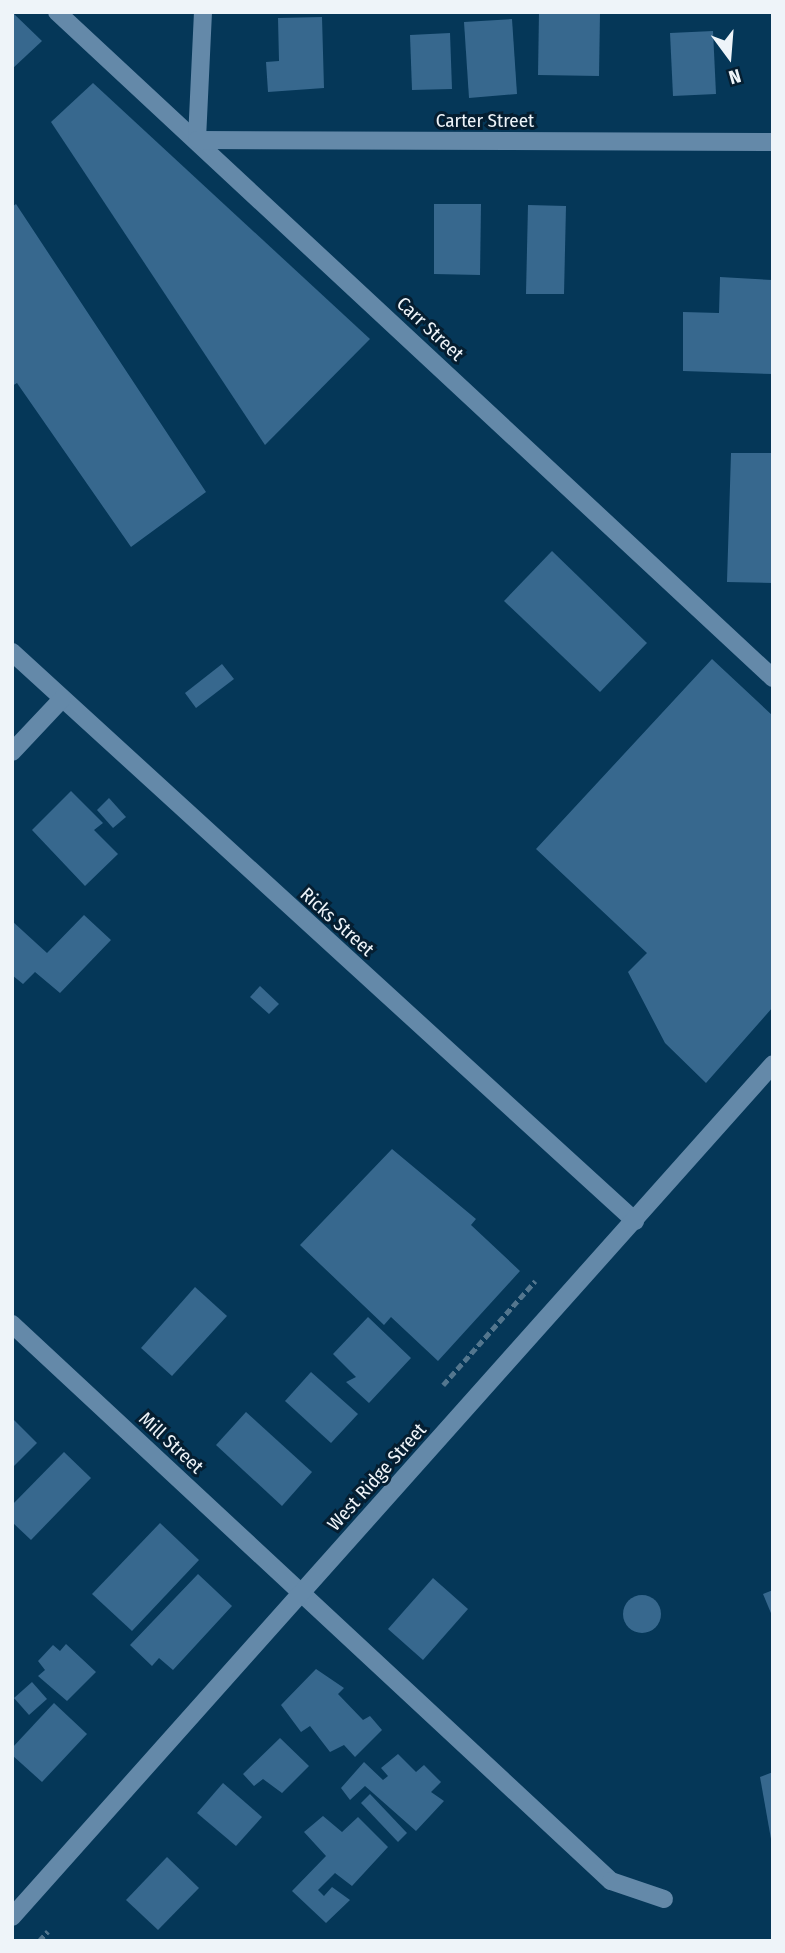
<!DOCTYPE html>
<html>
<head>
<meta charset="utf-8">
<style>
  body { margin:0 }
  #map { position:relative; width:785px; height:1953px; overflow:hidden; background:#053758; font-family:"Fira Sans Condensed",sans-serif }
  div>[style] { position:absolute }
  [style*='--x'] { left:calc(var(--x)*1px); top:calc(var(--y)*1px); width:calc(var(--w)*1px); rotate:calc(var(--a)*1deg) }
  .building>* { inset:0; background:#37688e }
  .round { border-radius:50% }
  .path>* { height:4.5px; margin-top:-2.25px; transform-origin:0; background:repeating-linear-gradient(90deg,#53768e 0 7px,transparent 0 10.5px) }
  .minor>* { height:18px; margin:-9px; padding:0 9px; transform-origin:9px; border-radius:9px; background:#6489a9 }
  span { translate:-50% -50%; white-space:nowrap; text-align:center; line-height:1.15; -webkit-text-stroke:6px #051e31; paint-order:stroke }
  .street-label { font-size:19px; color:#eef4f9 }
  .frame { position:absolute; inset:0; border:14px solid #eef4f9; pointer-events:none }
  .north { position:absolute; left:694px; top:21px; width:70px; height:70px; -webkit-text-stroke:5px #051e31; paint-order:stroke; rotate:164deg; font-size:19px; font-weight:700; line-height:28px; text-align:center; color:#eef4f9 }
  .north::after { content:''; display:block; margin:auto; width:24px; height:32px; background:#eef4f9; clip-path:polygon(50% 0,100% 100%,50% 72%,0 100%) }
</style>
</head>
<body>
<div id="map">
  <div class="building">
    <i style="clip-path:polygon(12px 12px,42px 41px,12px 69px)"></i>
    <i style="clip-path:polygon(539px 12px,600px 12px,599px 76px,538px 75px)"></i>
    <i style="clip-path:polygon(322px 17px,324px 88px,268px 92px,266px 62px,279px 61px,278px 18px)"></i>
    <i style="clip-path:polygon(512px 19px,517px 94px,469px 98px,464px 22px)"></i>
    <i style="clip-path:polygon(713px 31px,716px 94px,673px 96px,670px 33px)"></i>
    <i style="clip-path:polygon(450px 33px,452px 89px,412px 90px,410px 35px)"></i>
    <i style="clip-path:polygon(93px 83px,370px 339px,265px 445px,51px 122px)"></i>
    <i style="clip-path:polygon(16px 204px,206px 492px,131px 547px,17px 383px,12px 386px,12px 207px)"></i>
    <i style="clip-path:polygon(434px 204px,481px 204px,480px 275px,434px 274px)"></i>
    <i style="clip-path:polygon(528px 205px,566px 206px,564px 294px,526px 294px)"></i>
    <i style="clip-path:polygon(720px 277px,772px 280px,773px 374px,683px 371px,683px 312px,719px 313px)"></i>
    <i style="clip-path:polygon(731px 453px,773px 453px,773px 583px,727px 582px)"></i>
    <i style="clip-path:polygon(552px 551px,647px 643px,600px 692px,504px 601px)"></i>
    <i style="clip-path:polygon(712px 659px,773px 716px,773px 1007px,706px 1083px,665px 1043px,628px 972px,647px 953px,536px 849px)"></i>
    <i style="clip-path:polygon(222px 664px,234px 679px,196px 708px,185px 693px)"></i>
    <i style="clip-path:polygon(71px 791px,103px 823px,94px 830px,118px 854px,85px 886px,32px 830px)"></i>
    <i style="clip-path:polygon(109px 798px,126px 817px,113px 828px,97px 810px)"></i>
    <i style="clip-path:polygon(84px 915px,111px 940px,60px 993px,35px 972px,23px 984px,12px 975px,12px 921px,47px 953px)"></i>
    <i style="clip-path:polygon(260px 986px,279px 1004px,269px 1014px,250px 997px)"></i>
    <i style="clip-path:polygon(392px 1149px,476px 1219px,471px 1225px,520px 1271px,438px 1361px,391px 1317px,384px 1325px,300px 1245px)"></i>
    <i style="clip-path:polygon(195px 1287px,227px 1316px,172px 1376px,141px 1348px)"></i>
    <i style="clip-path:polygon(368px 1317px,411px 1358px,369px 1403px,346px 1382px,356px 1377px,333px 1354px)"></i>
    <i style="clip-path:polygon(311px 1372px,358px 1414px,331px 1443px,285px 1401px)"></i>
    <i style="clip-path:polygon(246px 1412px,312px 1472px,282px 1506px,216px 1445px)"></i>
    <i style="clip-path:polygon(12px 1418px,37px 1443px,12px 1468px)"></i>
    <i style="clip-path:polygon(64px 1452px,91px 1478px,31px 1540px,12px 1522px,12px 1505px)"></i>
    <i style="clip-path:polygon(160px 1523px,199px 1560px,132px 1631px,92px 1594px)"></i>
    <i style="clip-path:polygon(198px 1574px,232px 1606px,173px 1670px,159px 1658px,152px 1666px,130px 1645px)"></i>
    <i style="clip-path:polygon(433px 1578px,468px 1609px,423px 1660px,388px 1629px)"></i>
    <i style="clip-path:polygon(773px 1590px,773px 1618px,763px 1594px)"></i>
    <i class="round" style="left:623px;top:1595px;width:38px;height:38px"></i>
    <i style="clip-path:polygon(66px 1644px,96px 1672px,67px 1701px,38px 1676px,45px 1670px,38px 1661px,53px 1645px,60px 1651px)"></i>
    <i style="clip-path:polygon(316px 1669px,344px 1688px,338px 1694px,363px 1720px,370px 1716px,382px 1730px,355px 1757px,344px 1745px,330px 1752px,310px 1726px,301px 1732px,281px 1705px)"></i>
    <i style="clip-path:polygon(32px 1682px,47px 1699px,29px 1715px,14px 1698px)"></i>
    <i style="clip-path:polygon(54px 1703px,87px 1734px,42px 1782px,12px 1755px,12px 1748px)"></i>
    <i style="clip-path:polygon(280px 1738px,309px 1766px,282px 1793px,263px 1779px,254px 1786px,243px 1774px)"></i>
    <i style="clip-path:polygon(398px 1754px,416px 1772px,424px 1765px,441px 1782px,431px 1792px,444px 1801px,416px 1831px,365px 1786px,350px 1800px,341px 1788px,364px 1762px,383px 1780px,388px 1776px,381px 1768px)"></i>
    <i style="clip-path:polygon(773px 1772px,773px 1839px,771px 1839px,760px 1777px)"></i>
    <i style="clip-path:polygon(223px 1783px,262px 1817px,236px 1846px,197px 1813px)"></i>
    <i style="clip-path:polygon(370px 1794px,407px 1833px,398px 1842px,361px 1803px)"></i>
    <i style="clip-path:polygon(323px 1816px,342px 1832px,358px 1817px,388px 1847px,352px 1886px,335px 1873px,318px 1890px,324px 1896px,332px 1887px,350px 1900px,326px 1923px,292px 1891px,326px 1856px,304px 1832px)"></i>
    <i style="clip-path:polygon(167px 1857px,199px 1888px,158px 1930px,126px 1900px)"></i>
  </div>
  <div class="path">
    <i style="--x:443;--y:1385;--w:139;--a:-48.5"></i>
    <i style="--x:39;--y:1941;--w:13;--a:-48"></i>
  </div>
  <div class="minor">
    <i style="--x:57;--y:12;--w:978;--a:42.93"></i>
    <i style="--x:203;--y:12;--w:128;--a:92.7"></i>
    <i style="--x:197;--y:140;--w:576;--a:0.2"></i>
    <i style="--x:12;--y:652;--w:844;--a:42.41"></i>
    <i style="--x:12;--y:752;--w:73;--a:-46.7"></i>
    <i style="--x:12;--y:1324;--w:818;--a:42.92"></i>
    <i style="--x:611;--y:1881;--w:56;--a:18.8"></i>
    <i style="--x:12;--y:1917;--w:1143;--a:-48.26"></i>
  </div>
  <div class="street-label">
    <span style="left:485px;top:121px">Carter Street</span>
    <span style="left:430px;top:329px;rotate:43deg">Carr Street</span>
    <span style="left:337px;top:922px;rotate:42deg">Ricks Street</span>
    <span style="left:171px;top:1443px;rotate:43deg">Mill Street</span>
    <span style="left:377px;top:1477px;rotate:-48deg">West Ridge Street</span>
  </div>
  <div class="frame"></div>
  <div class="north">N</div>
</div>
</body>
</html>
